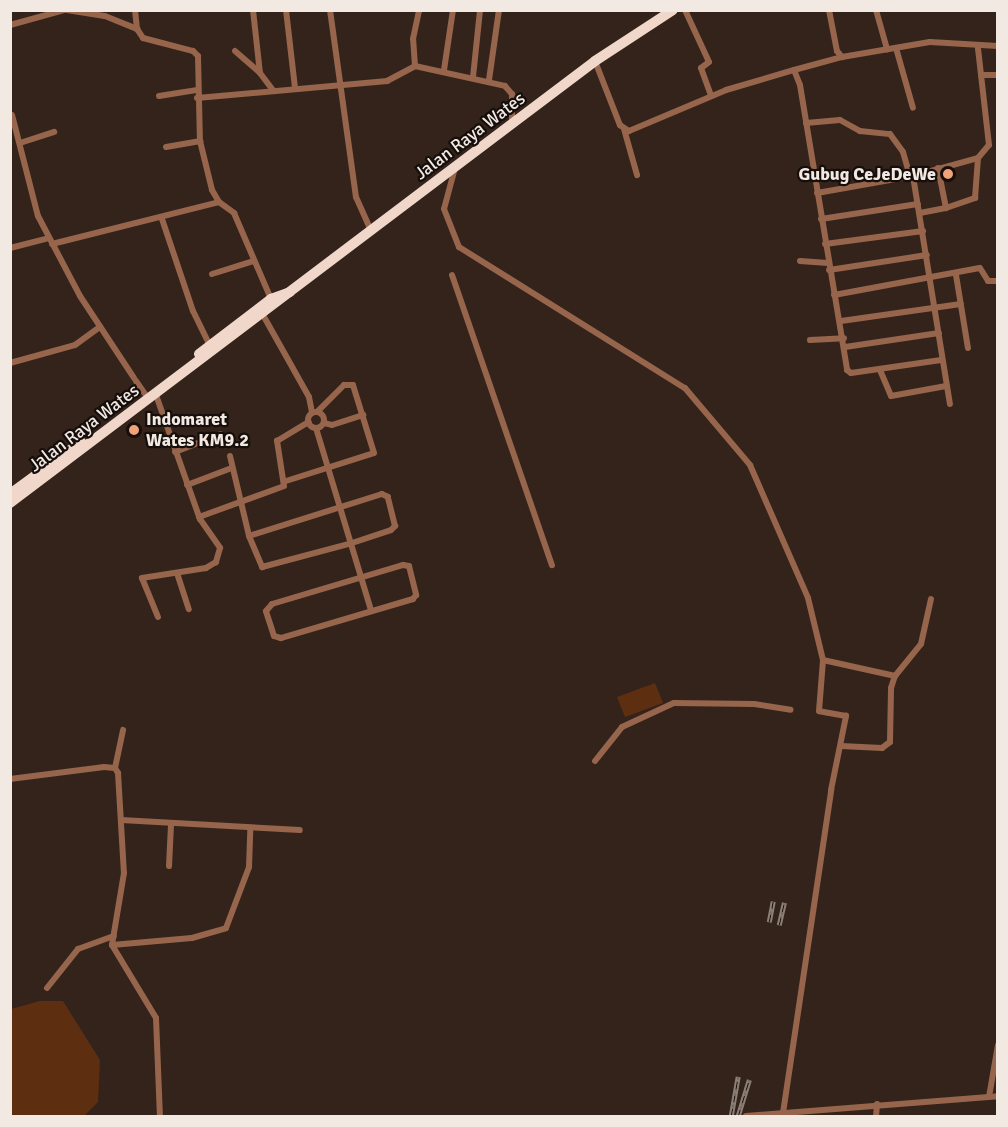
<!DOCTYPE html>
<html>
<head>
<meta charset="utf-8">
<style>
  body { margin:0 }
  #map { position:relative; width:1008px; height:1127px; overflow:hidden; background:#33231b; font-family:Signika,sans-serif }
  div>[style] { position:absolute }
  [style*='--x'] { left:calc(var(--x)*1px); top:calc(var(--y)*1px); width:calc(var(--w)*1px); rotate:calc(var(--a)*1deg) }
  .green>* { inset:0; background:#5e2e11 }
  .street>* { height:6px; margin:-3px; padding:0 3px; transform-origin:3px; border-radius:3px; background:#96654c }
  .street>.ring { margin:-3px; padding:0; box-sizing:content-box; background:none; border:6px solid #96654c; border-radius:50% }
  .highway>* { height:10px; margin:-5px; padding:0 5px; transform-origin:5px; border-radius:5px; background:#f0d7ca }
  .rail>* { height:4.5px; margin-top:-2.25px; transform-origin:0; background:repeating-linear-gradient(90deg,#150e0b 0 7px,#8d8079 0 14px); box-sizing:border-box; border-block:2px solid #8d8079 }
  .dots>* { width:16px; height:16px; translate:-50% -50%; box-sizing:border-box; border:3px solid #150e0b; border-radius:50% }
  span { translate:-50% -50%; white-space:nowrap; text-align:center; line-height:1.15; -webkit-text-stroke:4.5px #150e0b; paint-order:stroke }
  .street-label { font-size:18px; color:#f3e9e3 }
  .poi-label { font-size:18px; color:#f3e9e3; font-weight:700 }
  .right { translate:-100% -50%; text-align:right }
  .left { translate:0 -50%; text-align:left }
  .frame { position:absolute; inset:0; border:12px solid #f3e9e3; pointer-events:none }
</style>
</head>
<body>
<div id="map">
  <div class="green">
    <i style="clip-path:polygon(655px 683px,663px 703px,625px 717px,617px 697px)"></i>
    <i style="clip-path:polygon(40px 1001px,63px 1001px,100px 1060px,98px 1102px,84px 1116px,11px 1116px,11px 1009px)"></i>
  </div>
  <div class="street">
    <i style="--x:67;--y:10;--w:38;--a:9"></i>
    <i style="--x:105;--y:16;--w:35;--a:22"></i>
    <i style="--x:135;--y:10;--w:19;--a:84"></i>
    <i style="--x:137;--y:29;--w:11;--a:56"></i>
    <i style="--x:143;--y:38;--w:52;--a:14.6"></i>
    <i style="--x:193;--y:51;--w:7;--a:45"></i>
    <i style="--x:198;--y:56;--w:85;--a:88.7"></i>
    <i style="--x:200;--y:141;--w:50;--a:76.2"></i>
    <i style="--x:212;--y:190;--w:14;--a:60"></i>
    <i style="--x:219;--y:202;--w:19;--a:36"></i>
    <i style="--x:234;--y:213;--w:94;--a:66.7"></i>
    <i style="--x:253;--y:10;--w:63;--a:83.7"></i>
    <i style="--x:260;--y:73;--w:21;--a:53"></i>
    <i style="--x:286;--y:10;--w:79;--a:83.4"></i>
    <i style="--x:330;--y:10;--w:189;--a:82.1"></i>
    <i style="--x:356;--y:197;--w:37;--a:66"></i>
    <i style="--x:685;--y:10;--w:57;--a:65.2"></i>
    <i style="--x:709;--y:62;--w:10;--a:143"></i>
    <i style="--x:701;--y:68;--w:29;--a:70"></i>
    <i style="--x:829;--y:10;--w:42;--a:79"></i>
    <i style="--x:837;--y:51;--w:8;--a:50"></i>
    <i style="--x:842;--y:57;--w:89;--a:-9.7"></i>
    <i style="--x:930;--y:42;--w:68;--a:3.4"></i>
    <i style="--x:876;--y:10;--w:41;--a:74.2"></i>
    <i style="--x:10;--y:25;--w:56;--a:-15.5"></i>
    <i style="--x:896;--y:48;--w:62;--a:74.2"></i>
    <i style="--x:235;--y:51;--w:33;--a:41"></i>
    <i style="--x:595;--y:61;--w:69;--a:68.7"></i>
    <i style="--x:620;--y:125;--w:11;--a:34"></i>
    <i style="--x:629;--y:131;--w:105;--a:-22.9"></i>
    <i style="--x:726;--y:90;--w:71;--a:-16.4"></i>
    <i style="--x:794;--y:70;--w:16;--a:68"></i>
    <i style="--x:800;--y:85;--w:289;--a:80.6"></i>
    <i style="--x:847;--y:370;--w:5;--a:37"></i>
    <i style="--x:851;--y:373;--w:91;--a:-8.2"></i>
    <i style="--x:415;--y:66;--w:27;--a:-94"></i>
    <i style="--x:413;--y:39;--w:30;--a:-78"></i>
    <i style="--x:444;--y:70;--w:61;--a:-81.5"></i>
    <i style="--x:794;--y:70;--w:50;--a:-15.2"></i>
    <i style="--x:981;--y:75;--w:17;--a:0"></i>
    <i style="--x:473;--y:77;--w:67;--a:-84"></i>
    <i style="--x:489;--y:80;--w:71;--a:-81.9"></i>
    <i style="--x:159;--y:96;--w:39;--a:-9"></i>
    <i style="--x:197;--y:98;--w:191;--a:-5.1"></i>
    <i style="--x:387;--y:81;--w:32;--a:-28"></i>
    <i style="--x:415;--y:66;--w:92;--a:12.5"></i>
    <i style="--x:505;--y:86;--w:11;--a:49"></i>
    <i style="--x:512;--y:94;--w:30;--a:90"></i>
    <i style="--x:12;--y:115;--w:104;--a:75.6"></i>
    <i style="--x:38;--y:216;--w:90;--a:62.3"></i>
    <i style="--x:80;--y:296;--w:98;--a:56.6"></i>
    <i style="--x:806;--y:123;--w:34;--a:-5"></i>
    <i style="--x:840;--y:120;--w:23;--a:29"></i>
    <i style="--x:860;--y:131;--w:30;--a:6"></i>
    <i style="--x:890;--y:134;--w:22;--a:54"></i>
    <i style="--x:903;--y:152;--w:26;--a:74"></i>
    <i style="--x:624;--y:129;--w:48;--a:74.2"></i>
    <i style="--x:20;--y:143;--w:36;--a:-18"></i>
    <i style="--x:166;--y:147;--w:35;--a:-10"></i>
    <i style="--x:455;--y:168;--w:42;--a:105"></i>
    <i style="--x:444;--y:209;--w:41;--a:68.5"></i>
    <i style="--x:459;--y:247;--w:266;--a:32"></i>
    <i style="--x:685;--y:388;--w:101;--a:49.8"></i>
    <i style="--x:750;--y:465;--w:145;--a:66.4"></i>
    <i style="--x:808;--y:598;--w:64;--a:76.4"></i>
    <i style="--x:823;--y:660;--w:74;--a:12.5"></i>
    <i style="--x:938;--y:168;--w:41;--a:78.7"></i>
    <i style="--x:946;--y:208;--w:31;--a:-19"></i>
    <i style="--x:975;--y:198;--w:40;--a:-85.7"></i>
    <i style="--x:978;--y:158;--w:17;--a:-50"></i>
    <i style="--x:989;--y:145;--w:98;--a:-96.5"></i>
    <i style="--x:913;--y:176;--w:231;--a:80.8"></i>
    <i style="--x:817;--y:193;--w:97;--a:-10"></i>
    <i style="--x:913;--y:176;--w:67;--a:-15.5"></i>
    <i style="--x:920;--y:213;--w:26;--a:-11"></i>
    <i style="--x:162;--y:219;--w:97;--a:71.4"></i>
    <i style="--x:193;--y:311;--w:39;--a:64"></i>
    <i style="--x:821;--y:219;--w:98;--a:-8.8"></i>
    <i style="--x:52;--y:244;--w:172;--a:-14.1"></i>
    <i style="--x:825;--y:244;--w:99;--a:-7.6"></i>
    <i style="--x:10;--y:248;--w:40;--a:-14.4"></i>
    <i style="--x:800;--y:261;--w:28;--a:4"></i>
    <i style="--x:829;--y:270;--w:99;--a:-8.7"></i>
    <i style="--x:212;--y:274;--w:44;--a:-17.2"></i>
    <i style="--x:452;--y:275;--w:307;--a:71"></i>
    <i style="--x:956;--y:275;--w:74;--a:80.7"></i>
    <i style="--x:834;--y:295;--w:148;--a:-10.5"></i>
    <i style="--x:980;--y:268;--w:15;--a:58"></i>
    <i style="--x:988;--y:281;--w:10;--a:0"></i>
    <i style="--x:263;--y:315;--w:94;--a:60.7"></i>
    <i style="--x:309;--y:397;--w:16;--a:79"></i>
    <i style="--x:841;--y:321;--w:121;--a:-8.1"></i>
    <i style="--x:810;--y:340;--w:34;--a:-3"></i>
    <i style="--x:845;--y:347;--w:95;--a:-8.5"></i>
    <i style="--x:10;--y:363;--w:67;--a:-15.5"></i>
    <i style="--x:75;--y:345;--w:31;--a:-36"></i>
    <i style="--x:880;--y:370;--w:28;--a:67"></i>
    <i style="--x:891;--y:396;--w:56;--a:-10.3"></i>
    <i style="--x:136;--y:381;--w:16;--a:55"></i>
    <i style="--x:156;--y:395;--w:132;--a:70.5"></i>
    <i style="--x:200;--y:519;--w:35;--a:55"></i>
    <i style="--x:220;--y:548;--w:15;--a:106"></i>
    <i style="--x:216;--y:562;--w:12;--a:149"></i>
    <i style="--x:206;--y:568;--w:65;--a:171.1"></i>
    <i style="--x:142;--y:578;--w:42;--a:67.7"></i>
    <i class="ring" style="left:308px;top:412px;width:10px;height:10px"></i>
    <i style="--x:324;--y:423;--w:8;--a:14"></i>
    <i style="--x:332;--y:425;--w:33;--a:-18"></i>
    <i style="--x:316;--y:428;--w:190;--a:73.2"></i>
    <i style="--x:175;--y:452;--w:49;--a:-21.4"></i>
    <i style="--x:230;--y:456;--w:82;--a:76.6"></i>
    <i style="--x:249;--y:536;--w:34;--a:67"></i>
    <i style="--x:262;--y:567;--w:93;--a:-14.9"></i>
    <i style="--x:352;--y:543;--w:41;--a:-18.4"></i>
    <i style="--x:391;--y:530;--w:6;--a:-45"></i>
    <i style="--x:395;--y:526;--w:30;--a:-104"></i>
    <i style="--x:388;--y:497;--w:7;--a:-153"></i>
    <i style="--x:382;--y:494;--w:139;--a:162.5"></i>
    <i style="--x:286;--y:481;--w:92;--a:-17.7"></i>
    <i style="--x:374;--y:453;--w:71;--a:-107.2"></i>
    <i style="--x:353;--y:385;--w:9;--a:180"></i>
    <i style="--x:344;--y:385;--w:38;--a:135"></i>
    <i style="--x:187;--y:485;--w:45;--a:-20.9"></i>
    <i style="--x:199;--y:517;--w:90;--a:-20"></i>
    <i style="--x:284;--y:486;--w:46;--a:-98.8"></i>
    <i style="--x:277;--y:441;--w:37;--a:-31"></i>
    <i style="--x:403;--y:565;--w:6;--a:9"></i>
    <i style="--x:409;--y:566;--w:30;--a:76"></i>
    <i style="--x:416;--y:595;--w:5;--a:127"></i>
    <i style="--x:413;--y:599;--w:138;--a:163.5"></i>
    <i style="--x:281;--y:638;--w:7;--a:-164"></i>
    <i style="--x:274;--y:636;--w:26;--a:-108"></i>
    <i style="--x:266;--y:611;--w:9;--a:-49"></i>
    <i style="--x:272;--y:604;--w:137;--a:-16.6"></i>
    <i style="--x:177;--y:573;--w:38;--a:72"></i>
    <i style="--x:841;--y:746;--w:41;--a:2.8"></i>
    <i style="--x:882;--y:748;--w:10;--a:-37"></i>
    <i style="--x:890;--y:742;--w:54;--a:-88.9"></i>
    <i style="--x:891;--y:688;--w:13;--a:-72"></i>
    <i style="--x:895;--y:676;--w:41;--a:-50.9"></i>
    <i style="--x:921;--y:644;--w:46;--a:-77.5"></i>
    <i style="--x:595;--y:761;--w:43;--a:-51.5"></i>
    <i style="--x:622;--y:727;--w:57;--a:-24.8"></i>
    <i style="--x:674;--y:703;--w:80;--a:0.7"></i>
    <i style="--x:754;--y:704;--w:37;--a:9"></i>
    <i style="--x:115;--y:768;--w:39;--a:-78"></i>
    <i style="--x:10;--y:779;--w:95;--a:-7.3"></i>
    <i style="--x:104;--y:767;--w:11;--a:5"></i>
    <i style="--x:115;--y:768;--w:6;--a:59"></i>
    <i style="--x:118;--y:773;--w:100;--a:86.6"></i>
    <i style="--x:124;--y:873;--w:73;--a:99.5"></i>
    <i style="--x:112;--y:945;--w:85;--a:58.9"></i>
    <i style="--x:156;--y:1018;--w:98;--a:87.7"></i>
    <i style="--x:121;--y:820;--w:179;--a:3.2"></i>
    <i style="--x:169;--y:866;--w:41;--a:-87.2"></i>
    <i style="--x:112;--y:945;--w:80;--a:-5"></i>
    <i style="--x:192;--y:938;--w:35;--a:-16"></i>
    <i style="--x:226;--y:928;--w:65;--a:-69.3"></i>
    <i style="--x:249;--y:867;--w:38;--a:-88"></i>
    <i style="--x:47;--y:988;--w:50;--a:-51.5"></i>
    <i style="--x:78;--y:949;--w:38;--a:-20"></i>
    <i style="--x:989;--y:1097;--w:53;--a:-80.2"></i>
    <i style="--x:783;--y:1113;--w:327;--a:-81.5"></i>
    <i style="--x:831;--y:790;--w:76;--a:-78.5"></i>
    <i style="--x:846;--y:716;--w:27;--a:-170"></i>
    <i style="--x:819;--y:711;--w:51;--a:-85.5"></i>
    <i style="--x:746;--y:1116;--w:253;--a:-4.5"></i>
    <i style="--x:876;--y:1116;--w:12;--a:-85"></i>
  </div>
  <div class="highway">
    <i style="--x:199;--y:354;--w:91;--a:-37.4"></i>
    <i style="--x:271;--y:299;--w:20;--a:-20"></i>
    <i style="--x:10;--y:494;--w:88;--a:-36.2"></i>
    <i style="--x:10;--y:503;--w:733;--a:-37.07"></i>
    <i style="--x:595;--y:61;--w:93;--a:-33.2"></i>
  </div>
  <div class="rail">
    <i style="--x:769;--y:922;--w:21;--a:-79"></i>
    <i style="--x:779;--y:925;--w:23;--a:-77"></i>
    <i style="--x:731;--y:1116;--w:40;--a:-80"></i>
    <i style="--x:738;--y:1116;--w:38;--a:-73"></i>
  </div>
  <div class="dots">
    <i style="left:948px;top:174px;background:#f0a279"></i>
    <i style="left:134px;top:430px;background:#f0a279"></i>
  </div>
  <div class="street-label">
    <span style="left:470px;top:136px;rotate:-37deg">Jalan Raya Wates</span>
    <span style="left:84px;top:428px;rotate:-37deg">Jalan Raya Wates</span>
  </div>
  <div class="poi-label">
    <span class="right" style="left:936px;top:174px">Gubug CeJeDeWe</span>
    <span class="left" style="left:146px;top:430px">Indomaret<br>Wates KM9.2</span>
  </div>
  <div class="frame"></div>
</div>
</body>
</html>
